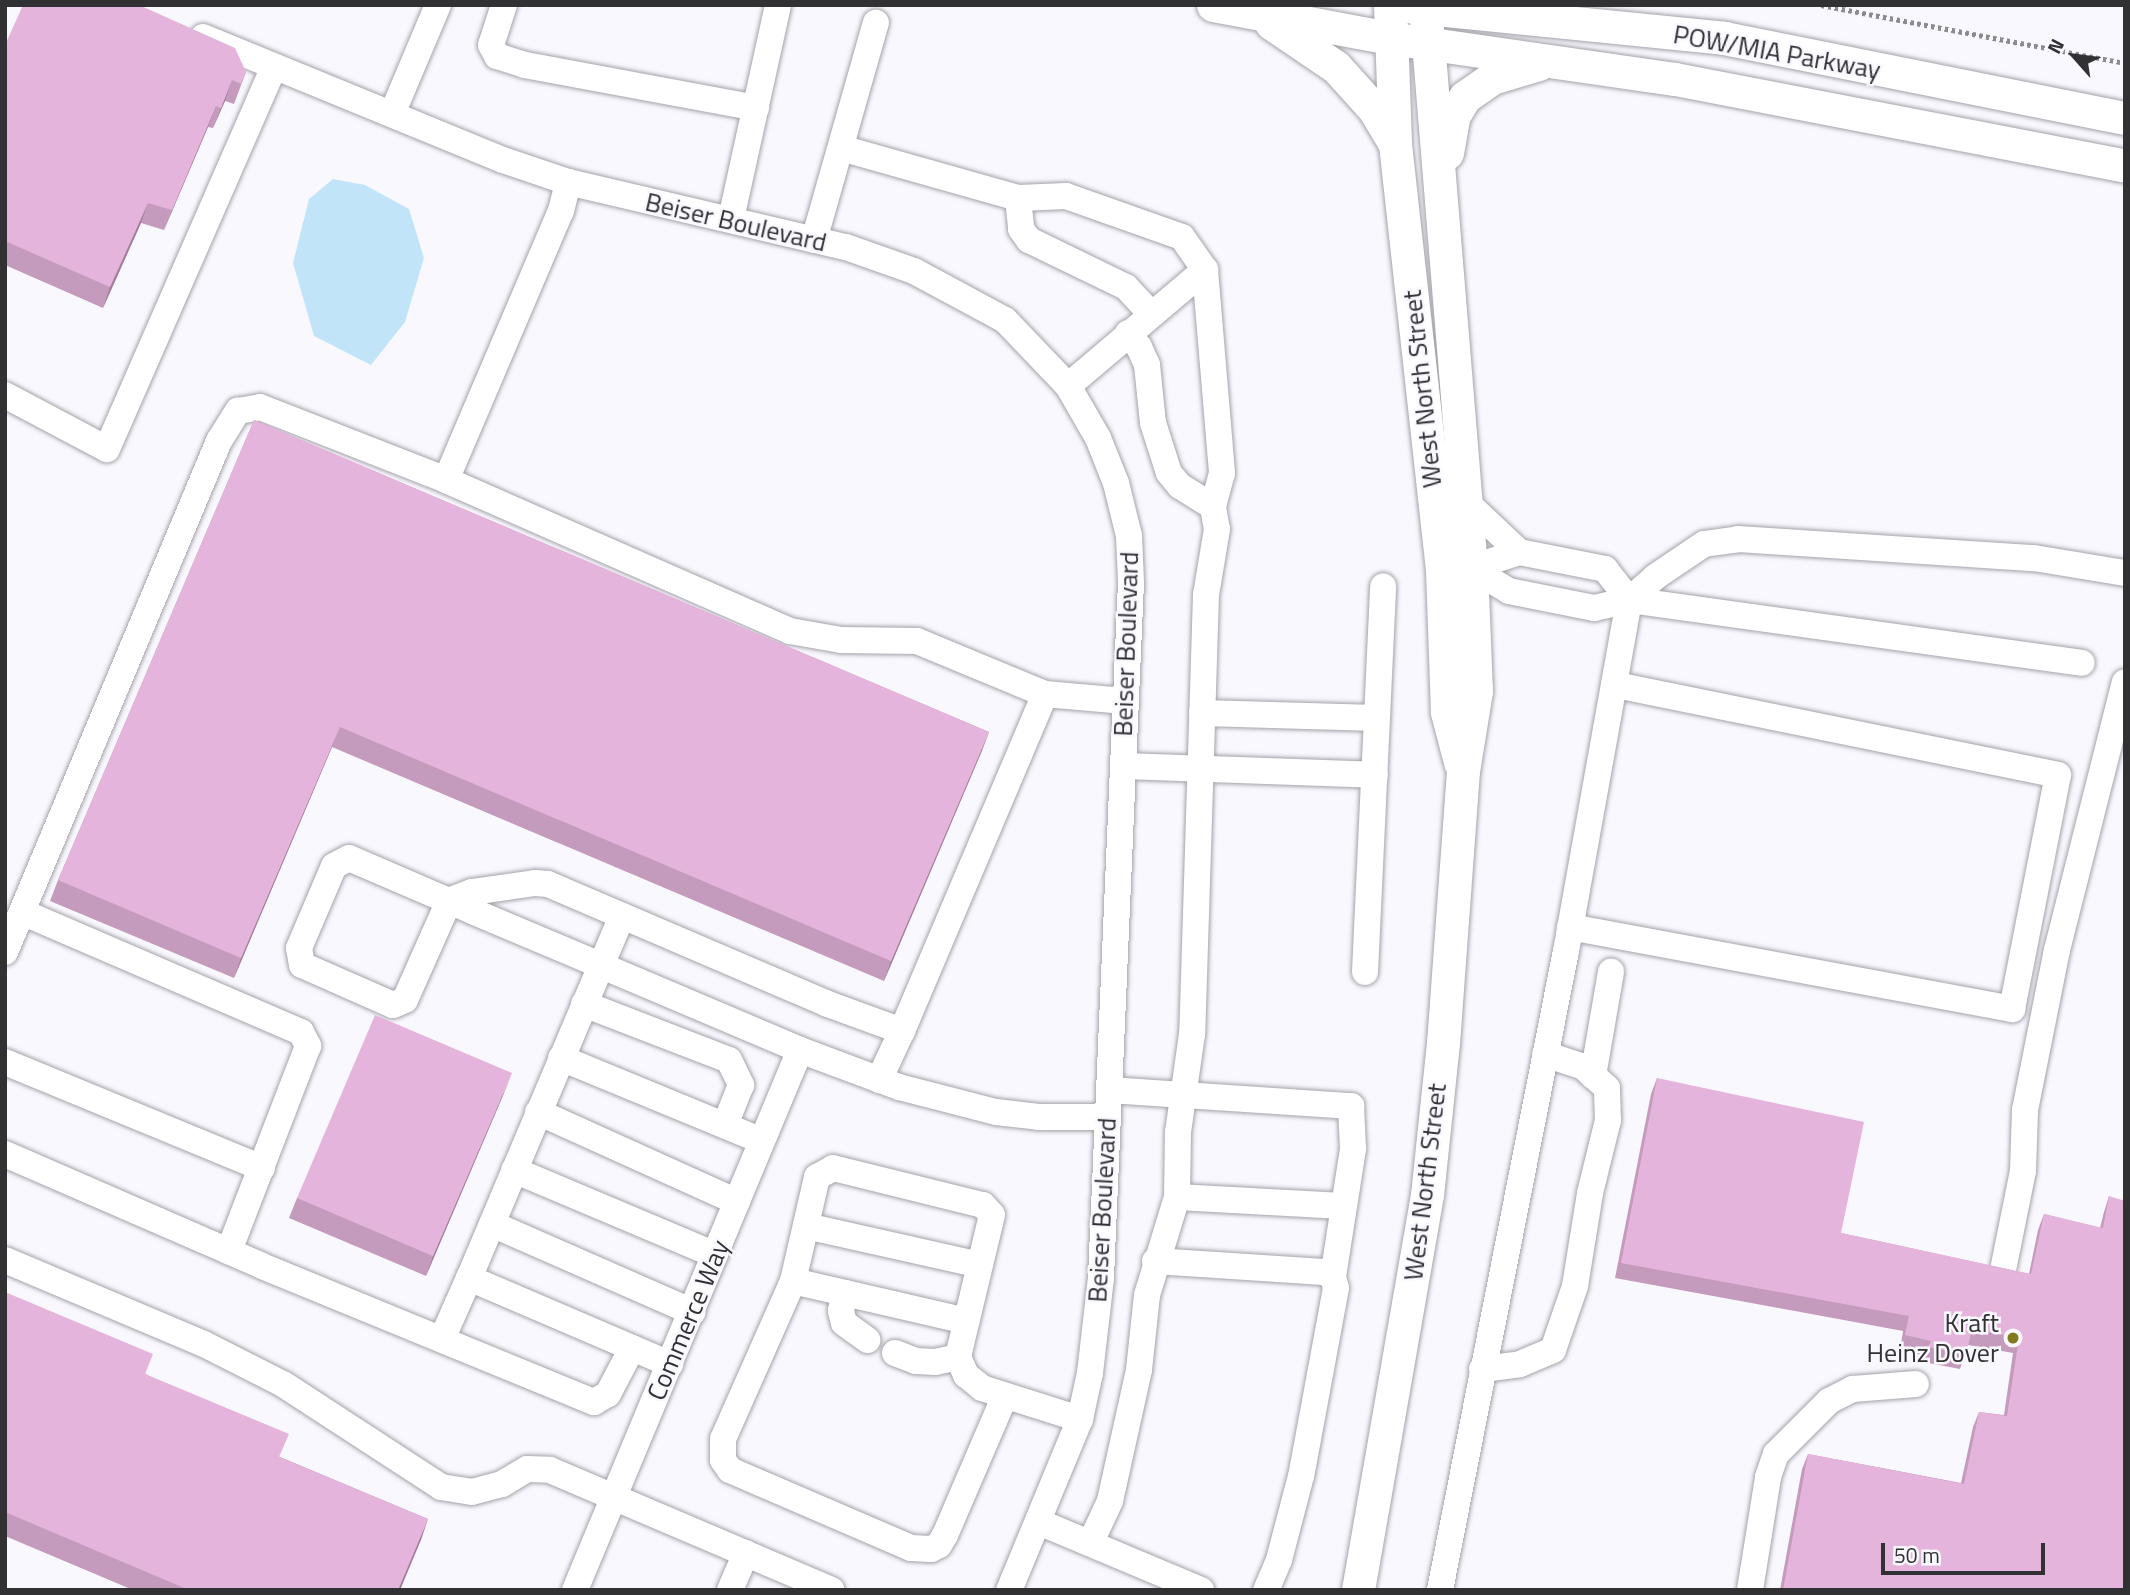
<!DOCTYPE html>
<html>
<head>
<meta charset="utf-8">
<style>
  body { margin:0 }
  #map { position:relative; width:2130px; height:1595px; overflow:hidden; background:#faf8ff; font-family:"Titillium Web",sans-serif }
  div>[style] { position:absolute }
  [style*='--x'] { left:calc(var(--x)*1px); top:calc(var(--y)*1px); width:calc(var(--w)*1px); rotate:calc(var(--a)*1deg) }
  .water>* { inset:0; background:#c2e4f9 }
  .path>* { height:4.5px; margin-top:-2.25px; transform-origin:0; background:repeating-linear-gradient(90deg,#8d8b90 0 3.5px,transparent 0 7px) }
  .roads { filter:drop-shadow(0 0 2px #a5a2aa) drop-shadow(0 0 2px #a5a2aa) }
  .minor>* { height:26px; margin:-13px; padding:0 13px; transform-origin:13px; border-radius:13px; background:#fff }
  .major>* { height:33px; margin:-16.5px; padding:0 16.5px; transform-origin:16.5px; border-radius:16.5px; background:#fff }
  .wall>* { inset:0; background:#c59bbd }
  .shaded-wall>* { inset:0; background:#a07e9a }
  .building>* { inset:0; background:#e5b4dc }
  .dots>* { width:19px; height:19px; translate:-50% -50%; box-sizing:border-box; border:4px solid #faf8ff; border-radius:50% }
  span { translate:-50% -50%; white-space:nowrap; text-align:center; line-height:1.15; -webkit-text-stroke:5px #faf8ff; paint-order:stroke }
  .street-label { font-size:26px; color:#313033 }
  .poi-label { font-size:26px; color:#313033 }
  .right { translate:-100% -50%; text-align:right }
  .frame { position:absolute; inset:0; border:7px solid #313033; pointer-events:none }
  .north { position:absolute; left:2039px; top:21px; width:70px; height:70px; -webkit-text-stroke:5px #faf8ff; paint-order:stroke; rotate:298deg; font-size:19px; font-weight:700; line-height:28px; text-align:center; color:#313033 }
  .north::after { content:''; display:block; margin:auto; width:24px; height:32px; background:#313033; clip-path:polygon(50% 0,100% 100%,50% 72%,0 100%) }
  .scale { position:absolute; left:1881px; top:1543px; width:164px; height:32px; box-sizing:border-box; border:4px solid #313033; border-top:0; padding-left:9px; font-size:21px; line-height:24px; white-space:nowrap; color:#313033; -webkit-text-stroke:5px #faf8ff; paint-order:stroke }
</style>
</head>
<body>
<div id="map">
  <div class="water">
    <i style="clip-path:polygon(333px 179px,365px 185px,409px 209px,424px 258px,405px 322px,371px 365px,314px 336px,293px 263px,309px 199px)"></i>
  </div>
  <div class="path">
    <i style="--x:1821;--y:5;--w:309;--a:10.8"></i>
  </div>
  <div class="roads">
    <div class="minor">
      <i style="--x:504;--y:5;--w:42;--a:108"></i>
      <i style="--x:491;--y:45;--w:13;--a:61"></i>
      <i style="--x:497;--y:56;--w:29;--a:18"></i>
      <i style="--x:525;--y:65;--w:235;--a:10.5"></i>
      <i style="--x:203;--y:37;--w:324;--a:22.3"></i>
      <i style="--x:503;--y:160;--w:69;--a:18.7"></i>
      <i style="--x:568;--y:182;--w:285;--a:13.2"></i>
      <i style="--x:846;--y:247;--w:72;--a:19.4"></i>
      <i style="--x:914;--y:271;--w:103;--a:28.3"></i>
      <i style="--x:1005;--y:320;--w:91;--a:46.3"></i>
      <i style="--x:1068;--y:386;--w:60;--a:60"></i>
      <i style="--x:1098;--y:438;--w:48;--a:68.2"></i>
      <i style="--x:1116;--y:483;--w:55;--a:76.2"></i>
      <i style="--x:1129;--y:536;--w:46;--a:87.5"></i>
      <i style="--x:1131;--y:582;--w:697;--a:92.47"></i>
      <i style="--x:1101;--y:1278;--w:96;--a:96.6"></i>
      <i style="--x:1090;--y:1373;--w:47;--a:102.3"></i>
      <i style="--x:1080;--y:1419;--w:185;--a:112.5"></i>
      <i style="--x:392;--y:114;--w:118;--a:-67.1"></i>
      <i style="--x:841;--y:148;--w:184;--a:15.8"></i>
      <i style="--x:1018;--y:198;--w:48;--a:-2.4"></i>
      <i style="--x:1066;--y:196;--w:123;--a:19.5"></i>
      <i style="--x:1182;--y:237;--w:40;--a:55.1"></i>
      <i style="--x:1205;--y:270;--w:204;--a:85.2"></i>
      <i style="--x:1222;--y:473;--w:35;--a:105"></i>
      <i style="--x:1213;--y:507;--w:22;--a:80"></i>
      <i style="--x:1217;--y:529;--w:67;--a:99.5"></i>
      <i style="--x:1206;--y:595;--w:439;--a:91.8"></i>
      <i style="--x:1192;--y:1034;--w:99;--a:98.1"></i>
      <i style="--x:1178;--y:1132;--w:65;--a:90.9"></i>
      <i style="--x:1177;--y:1197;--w:102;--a:107"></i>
      <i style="--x:1147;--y:1295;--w:75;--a:96.1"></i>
      <i style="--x:1139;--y:1370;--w:134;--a:102.5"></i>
      <i style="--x:1110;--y:1501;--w:45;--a:114.9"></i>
      <i style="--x:1018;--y:198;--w:31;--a:84"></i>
      <i style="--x:1021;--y:229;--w:14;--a:54"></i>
      <i style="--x:1029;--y:240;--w:108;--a:25.9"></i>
      <i style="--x:1126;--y:287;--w:37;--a:47"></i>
      <i style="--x:731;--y:219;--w:219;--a:-77.6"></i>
      <i style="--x:814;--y:240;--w:226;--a:-74.1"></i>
      <i style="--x:1128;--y:333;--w:18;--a:52"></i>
      <i style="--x:1139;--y:347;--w:20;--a:66"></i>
      <i style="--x:1147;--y:365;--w:58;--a:84.1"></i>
      <i style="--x:1153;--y:423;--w:52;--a:72.3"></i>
      <i style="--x:1169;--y:473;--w:17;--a:50"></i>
      <i style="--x:1180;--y:486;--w:39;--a:32"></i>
      <i style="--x:1068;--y:386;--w:180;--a:-40.3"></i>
      <i style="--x:5;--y:395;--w:115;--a:27.9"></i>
      <i style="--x:107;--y:449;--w:417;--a:-66.4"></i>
      <i style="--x:446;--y:480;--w:293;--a:-66.9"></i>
      <i style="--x:561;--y:211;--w:30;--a:-76"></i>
      <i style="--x:1466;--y:502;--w:73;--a:43.3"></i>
      <i style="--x:1454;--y:569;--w:17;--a:-3"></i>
      <i style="--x:1471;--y:568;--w:51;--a:-18.4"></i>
      <i style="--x:1519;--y:552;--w:88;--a:11.2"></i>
      <i style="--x:1605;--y:569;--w:39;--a:52"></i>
      <i style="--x:1629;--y:600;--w:36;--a:167"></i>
      <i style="--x:1594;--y:608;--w:87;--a:-168.7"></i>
      <i style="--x:1509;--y:591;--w:44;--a:-148.8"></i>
      <i style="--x:1629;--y:600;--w:457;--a:7.9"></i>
      <i style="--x:1045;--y:694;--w:80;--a:5"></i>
      <i style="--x:1202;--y:713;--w:175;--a:1.6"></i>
      <i style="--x:1123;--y:766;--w:252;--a:2"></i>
      <i style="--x:22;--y:912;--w:304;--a:23.3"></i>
      <i style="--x:301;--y:1032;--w:16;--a:63"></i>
      <i style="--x:308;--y:1046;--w:220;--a:111.1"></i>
      <i style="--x:622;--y:916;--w:393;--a:112.9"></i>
      <i style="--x:469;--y:1278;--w:219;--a:23.2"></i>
      <i style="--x:1570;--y:927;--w:450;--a:10.5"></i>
      <i style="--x:2012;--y:1009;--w:238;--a:-78.9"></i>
      <i style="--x:2058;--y:775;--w:453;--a:-168.5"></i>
      <i style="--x:5;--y:952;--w:554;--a:-67.28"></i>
      <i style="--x:219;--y:441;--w:36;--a:-58"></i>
      <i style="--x:238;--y:411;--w:22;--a:-10"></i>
      <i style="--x:260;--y:407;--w:200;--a:21.4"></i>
      <i style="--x:446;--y:480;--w:376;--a:23.7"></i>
      <i style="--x:790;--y:631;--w:52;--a:10"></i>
      <i style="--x:841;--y:640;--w:76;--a:0.8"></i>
      <i style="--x:917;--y:641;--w:139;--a:22.5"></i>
      <i style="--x:1045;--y:694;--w:366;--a:113"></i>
      <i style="--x:902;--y:1031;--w:79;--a:-160"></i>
      <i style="--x:828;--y:1004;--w:305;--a:-156.8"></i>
      <i style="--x:548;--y:884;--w:13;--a:-176"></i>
      <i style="--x:535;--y:883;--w:64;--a:171.9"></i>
      <i style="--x:472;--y:892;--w:25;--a:159"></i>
      <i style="--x:449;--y:901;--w:108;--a:114"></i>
      <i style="--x:405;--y:1000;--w:13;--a:157"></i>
      <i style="--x:393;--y:1005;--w:99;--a:-156.3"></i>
      <i style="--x:302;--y:965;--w:17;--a:-100"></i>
      <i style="--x:299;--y:948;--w:89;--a:-66.9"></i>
      <i style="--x:334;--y:866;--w:17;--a:-28"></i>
      <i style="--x:349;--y:858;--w:109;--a:23.3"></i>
      <i style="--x:449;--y:901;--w:25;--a:23"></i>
      <i style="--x:472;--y:911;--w:139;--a:22.9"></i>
      <i style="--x:600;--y:965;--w:217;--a:23"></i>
      <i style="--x:800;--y:1050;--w:106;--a:20.5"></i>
      <i style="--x:899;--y:1087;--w:100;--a:14.5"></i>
      <i style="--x:996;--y:1112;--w:43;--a:6.6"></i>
      <i style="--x:1039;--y:1117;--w:69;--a:0"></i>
      <i style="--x:1365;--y:972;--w:386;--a:-87.3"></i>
      <i style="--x:584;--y:1004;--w:155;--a:21.1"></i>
      <i style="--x:729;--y:1060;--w:28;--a:64"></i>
      <i style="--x:741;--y:1085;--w:43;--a:111.8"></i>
      <i style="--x:561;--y:1058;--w:217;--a:22.4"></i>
      <i style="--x:5;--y:1062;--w:278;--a:22.4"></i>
      <i style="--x:1593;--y:1076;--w:106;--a:-80.2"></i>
      <i style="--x:879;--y:1080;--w:54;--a:-64.9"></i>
      <i style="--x:1109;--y:1090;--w:243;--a:3.8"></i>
      <i style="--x:1351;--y:1106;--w:43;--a:87.3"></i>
      <i style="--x:1353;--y:1149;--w:130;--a:98.9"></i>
      <i style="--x:538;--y:1112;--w:218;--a:24.3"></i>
      <i style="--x:5;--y:1154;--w:280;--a:23.5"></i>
      <i style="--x:262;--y:1266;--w:359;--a:22.3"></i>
      <i style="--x:594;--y:1402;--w:16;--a:-30"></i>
      <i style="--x:608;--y:1394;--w:52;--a:-62.4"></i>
      <i style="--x:514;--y:1170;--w:218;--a:22.9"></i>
      <i style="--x:1177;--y:1197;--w:166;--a:3.1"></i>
      <i style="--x:492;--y:1224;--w:219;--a:23.7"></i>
      <i style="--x:806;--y:1226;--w:178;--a:12.6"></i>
      <i style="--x:5;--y:1260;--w:216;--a:22.9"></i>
      <i style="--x:204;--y:1344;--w:89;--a:26.9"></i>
      <i style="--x:283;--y:1384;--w:189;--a:33.1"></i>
      <i style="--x:441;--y:1487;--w:31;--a:9"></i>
      <i style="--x:472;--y:1492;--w:31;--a:-15"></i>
      <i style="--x:502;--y:1484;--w:29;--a:-31"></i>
      <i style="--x:527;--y:1469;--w:23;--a:2"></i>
      <i style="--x:550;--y:1470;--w:306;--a:23.1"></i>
      <i style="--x:1155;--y:1261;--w:169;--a:3.7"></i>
      <i style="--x:1324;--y:1272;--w:10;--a:29"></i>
      <i style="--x:1333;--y:1277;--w:11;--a:75"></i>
      <i style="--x:1336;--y:1288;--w:191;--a:100.5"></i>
      <i style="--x:1301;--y:1476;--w:87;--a:104.7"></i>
      <i style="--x:1279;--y:1560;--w:33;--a:113"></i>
      <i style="--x:2003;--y:1270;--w:101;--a:-78.6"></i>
      <i style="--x:2023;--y:1171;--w:61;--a:-88.1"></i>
      <i style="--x:2025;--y:1110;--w:163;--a:-78.7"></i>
      <i style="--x:2057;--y:950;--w:276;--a:-75.8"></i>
      <i style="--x:793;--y:1281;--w:178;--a:13"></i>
      <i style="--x:845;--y:1293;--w:18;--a:103"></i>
      <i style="--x:841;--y:1311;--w:12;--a:76"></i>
      <i style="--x:844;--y:1323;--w:29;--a:36"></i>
      <i style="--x:442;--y:1339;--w:67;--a:-66.1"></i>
      <i style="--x:895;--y:1353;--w:22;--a:21"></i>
      <i style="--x:916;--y:1361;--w:19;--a:3"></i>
      <i style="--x:935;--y:1362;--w:24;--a:-12"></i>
      <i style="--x:1482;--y:1369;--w:38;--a:-7"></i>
      <i style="--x:1520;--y:1364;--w:36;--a:-23"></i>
      <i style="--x:1553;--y:1350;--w:68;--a:-71"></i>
      <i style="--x:1575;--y:1286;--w:94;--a:-80.8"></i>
      <i style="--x:1590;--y:1193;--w:75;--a:-76.1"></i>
      <i style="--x:1608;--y:1120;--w:32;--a:-92"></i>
      <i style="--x:1607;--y:1088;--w:31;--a:-138"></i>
      <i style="--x:1584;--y:1067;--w:41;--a:-161.6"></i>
      <i style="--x:1004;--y:1398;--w:149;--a:113.3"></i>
      <i style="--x:945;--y:1535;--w:12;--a:121"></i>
      <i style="--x:939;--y:1545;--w:9;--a:153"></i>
      <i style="--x:931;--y:1549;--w:20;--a:-177"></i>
      <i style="--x:911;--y:1548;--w:197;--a:-156.7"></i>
      <i style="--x:730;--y:1470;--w:12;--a:-125"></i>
      <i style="--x:723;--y:1460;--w:21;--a:-90"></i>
      <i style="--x:723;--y:1439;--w:173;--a:-66.1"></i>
      <i style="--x:793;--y:1281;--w:107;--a:-77"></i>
      <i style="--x:817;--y:1177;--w:18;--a:-29"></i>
      <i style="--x:833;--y:1168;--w:154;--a:13.9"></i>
      <i style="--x:983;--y:1205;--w:13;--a:48"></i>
      <i style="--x:992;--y:1215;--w:146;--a:103.5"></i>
      <i style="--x:958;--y:1357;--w:20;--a:66"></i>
      <i style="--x:966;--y:1375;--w:21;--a:39"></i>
      <i style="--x:982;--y:1388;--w:103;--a:17.6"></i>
      <i style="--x:1039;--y:1522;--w:176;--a:22.8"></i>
      <i style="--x:575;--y:1590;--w:585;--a:-67.38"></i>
      <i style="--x:730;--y:1590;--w:40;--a:-66.6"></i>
      <i style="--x:1440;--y:1590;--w:651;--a:-78.85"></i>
      <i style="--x:1566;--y:951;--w:357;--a:-79.8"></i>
      <i style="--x:1629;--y:600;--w:35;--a:-41"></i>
      <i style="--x:1655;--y:577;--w:59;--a:-34"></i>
      <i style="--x:1704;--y:544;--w:34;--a:-8"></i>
      <i style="--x:1738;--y:539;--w:297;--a:3.7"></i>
      <i style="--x:2034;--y:558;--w:92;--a:9.4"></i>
      <i style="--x:1750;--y:1590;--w:114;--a:-80.9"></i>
      <i style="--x:1768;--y:1477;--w:24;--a:-71"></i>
      <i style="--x:1776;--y:1454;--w:75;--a:-45"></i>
      <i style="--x:1829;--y:1401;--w:27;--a:-27"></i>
      <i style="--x:1853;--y:1389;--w:63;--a:-4.5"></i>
    </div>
    <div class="major">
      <i style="--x:1213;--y:5;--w:180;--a:10.6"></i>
      <i style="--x:1390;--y:38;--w:288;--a:8.2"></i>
      <i style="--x:1675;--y:79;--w:458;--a:10.9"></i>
      <i style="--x:1390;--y:5;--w:139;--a:87.9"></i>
      <i style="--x:1395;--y:144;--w:429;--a:83.7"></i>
      <i style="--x:1442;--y:570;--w:142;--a:88"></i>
      <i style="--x:1447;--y:712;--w:52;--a:75.4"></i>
      <i style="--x:1405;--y:6;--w:321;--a:5.7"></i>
      <i style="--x:1724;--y:38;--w:409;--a:11.3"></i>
      <i style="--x:1271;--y:23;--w:78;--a:34.1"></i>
      <i style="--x:1336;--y:67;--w:57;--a:47.9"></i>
      <i style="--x:1374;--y:109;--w:39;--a:59"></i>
      <i style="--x:1447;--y:153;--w:39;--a:-80"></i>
      <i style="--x:1454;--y:115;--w:21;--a:-59"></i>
      <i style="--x:1465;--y:97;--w:33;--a:-35"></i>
      <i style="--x:1492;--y:78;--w:49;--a:-16.6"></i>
      <i style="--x:1358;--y:1590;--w:401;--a:-80.1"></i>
      <i style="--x:1427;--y:1195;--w:153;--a:-84"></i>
      <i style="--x:1443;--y:1043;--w:273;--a:-85.8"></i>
      <i style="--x:1463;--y:771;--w:81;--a:-80.8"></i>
      <i style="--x:1476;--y:691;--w:123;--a:-92.3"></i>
      <i style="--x:1471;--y:568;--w:565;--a:-94.67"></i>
    </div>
  </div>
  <div class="wall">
    <i style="clip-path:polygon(5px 45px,246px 72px,234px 104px,225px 101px,213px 128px,208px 127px,164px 230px,141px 223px,103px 308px,5px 265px)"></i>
    <i style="clip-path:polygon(254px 420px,989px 732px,981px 753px,884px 981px,332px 747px,234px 978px,50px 901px,58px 880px)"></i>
    <i style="clip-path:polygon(1657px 1078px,1841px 1233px,2029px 1274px,2038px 1230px,2044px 1214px,2100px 1228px,2104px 1212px,2109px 1196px,2125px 1590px,1780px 1590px,1802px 1469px,1808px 1454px,1961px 1483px,1973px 1427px,1979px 1412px,2004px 1415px,2013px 1353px,1968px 1345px,1960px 1369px,1923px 1362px,1925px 1356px,1900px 1350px,1903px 1331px,1615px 1278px,1651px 1094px)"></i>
    <i style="clip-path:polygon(504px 1093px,426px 1276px,289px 1218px,297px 1198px)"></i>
    <i style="clip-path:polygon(5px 1292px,146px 1374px,280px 1457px,428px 1519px,400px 1590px,133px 1590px,5px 1536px)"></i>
  </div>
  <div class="shaded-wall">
    <i style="clip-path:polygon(232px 80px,225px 101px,213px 128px,221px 108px)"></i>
    <i style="clip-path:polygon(216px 106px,208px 127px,164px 230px,172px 210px)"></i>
    <i style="clip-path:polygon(148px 203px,141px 223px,103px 308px,110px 287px)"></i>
    <i style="clip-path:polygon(340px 727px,332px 747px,234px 978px,241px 958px)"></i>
    <i style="clip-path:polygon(989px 732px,981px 753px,884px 981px,891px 961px)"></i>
    <i style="clip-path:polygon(512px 1073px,504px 1093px,426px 1276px,433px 1256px)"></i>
    <i style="clip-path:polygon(428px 1519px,421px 1540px,400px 1590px,398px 1590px)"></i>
  </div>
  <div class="building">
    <i style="clip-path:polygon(23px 5px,139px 5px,235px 48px,246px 72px,241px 84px,232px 80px,221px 108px,216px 106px,172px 210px,148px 203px,110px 287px,5px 241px,5px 45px)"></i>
    <i style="clip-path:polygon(254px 420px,989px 732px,891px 961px,340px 727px,241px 958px,58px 880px)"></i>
    <i style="clip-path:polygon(375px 1015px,512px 1073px,433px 1256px,297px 1198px)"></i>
    <i style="clip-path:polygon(1657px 1078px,1864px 1122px,1841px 1233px,2031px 1274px,2044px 1214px,2103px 1228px,2109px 1196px,2125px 1201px,2125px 1590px,1783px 1590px,1808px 1454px,1964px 1484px,1979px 1412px,2007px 1416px,2019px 1338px,1972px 1329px,1966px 1354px,1928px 1347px,1931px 1341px,1905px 1335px,1909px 1316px,1621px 1263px)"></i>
    <i style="clip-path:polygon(5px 1292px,153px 1354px,145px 1374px,289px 1434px,279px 1457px,428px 1519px,398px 1590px,189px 1590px,5px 1512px)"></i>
  </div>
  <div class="dots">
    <i style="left:2013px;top:1338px;background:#847a1f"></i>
  </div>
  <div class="street-label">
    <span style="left:1777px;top:52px;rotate:10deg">POW/MIA Parkway</span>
    <span style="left:736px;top:222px;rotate:13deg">Beiser Boulevard</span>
    <span style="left:1422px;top:389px;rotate:-96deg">West North Street</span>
    <span style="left:1126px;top:644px;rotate:-88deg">Beiser Boulevard</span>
    <span style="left:1425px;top:1182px;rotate:-83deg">West North Street</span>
    <span style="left:1102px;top:1210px;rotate:-87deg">Beiser Boulevard</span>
    <span style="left:688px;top:1320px;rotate:-67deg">Commerce Way</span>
  </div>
  <div class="poi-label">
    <span class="right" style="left:1999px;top:1338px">Kraft<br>Heinz Dover</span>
  </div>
  <div class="frame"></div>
  <div class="north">N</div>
  <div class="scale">50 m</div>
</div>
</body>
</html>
